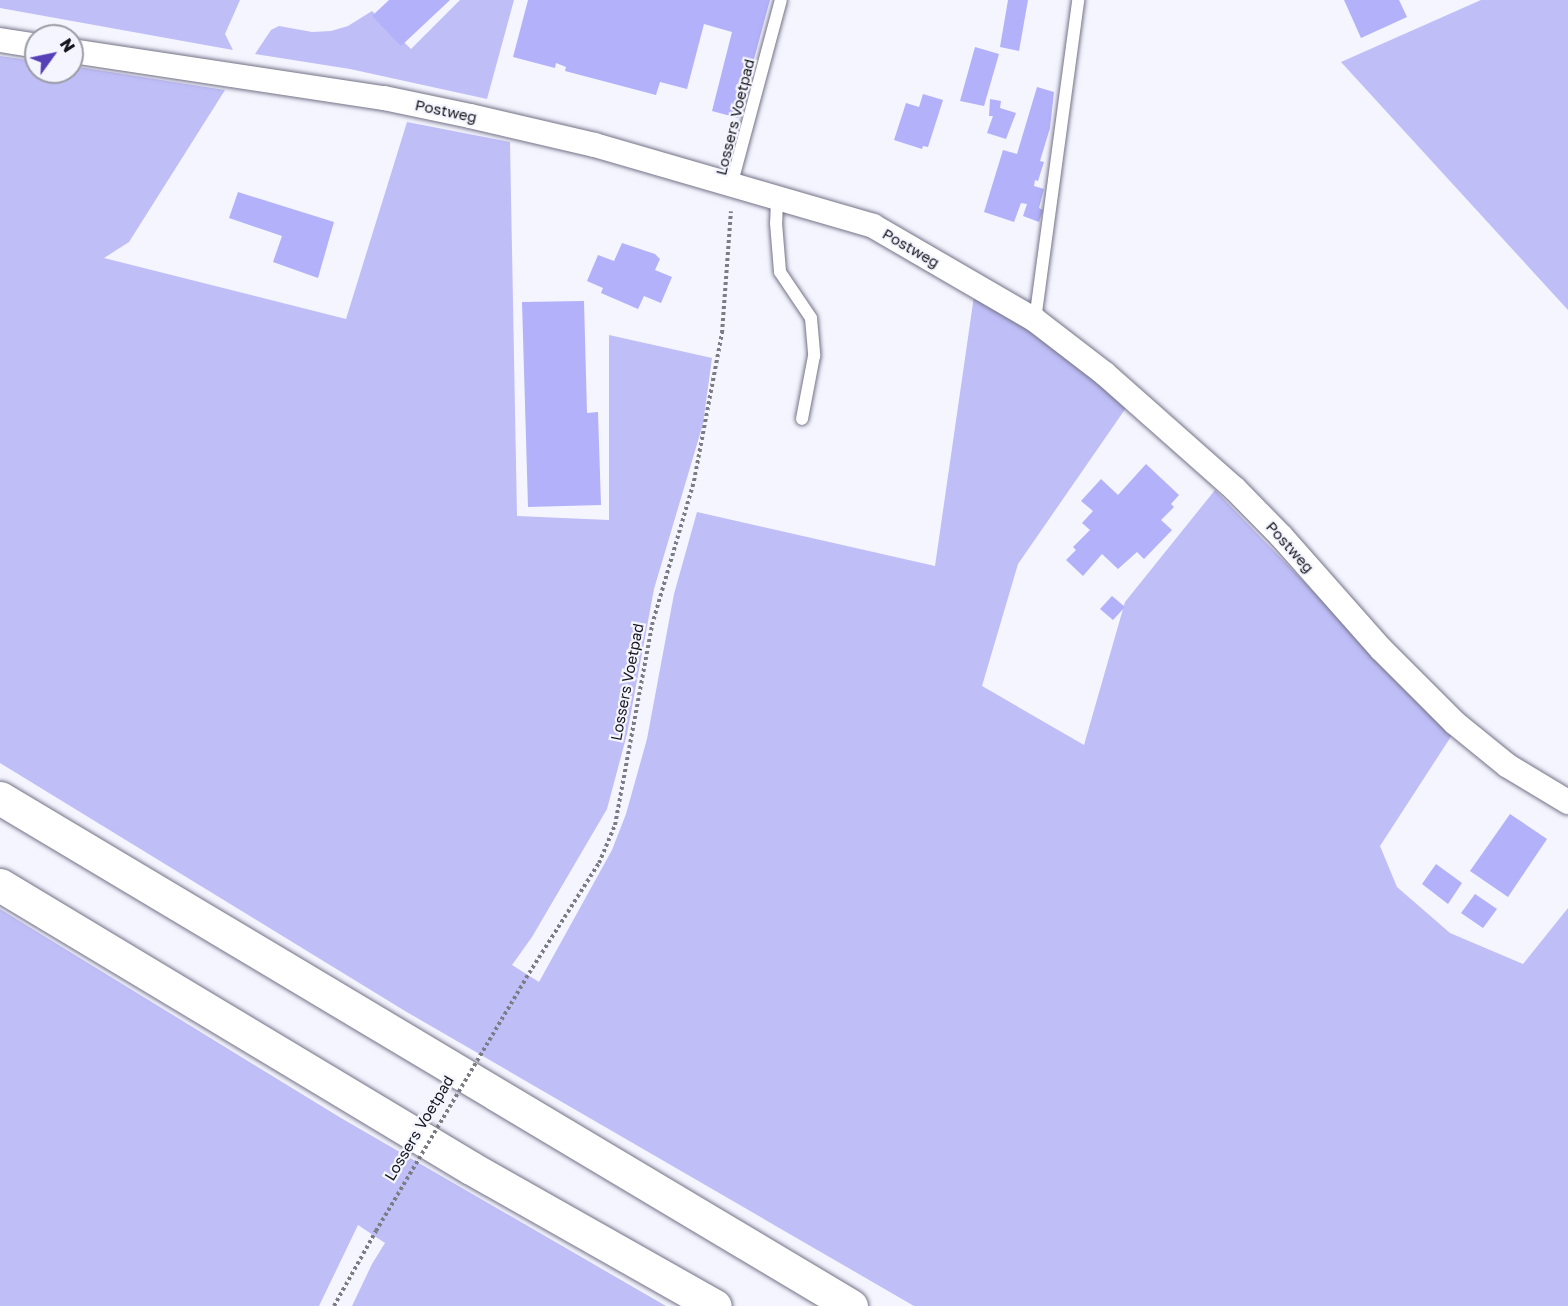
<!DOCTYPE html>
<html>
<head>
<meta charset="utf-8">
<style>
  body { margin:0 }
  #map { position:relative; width:1568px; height:1306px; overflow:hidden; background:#f5f5ff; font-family:"Golos Text",sans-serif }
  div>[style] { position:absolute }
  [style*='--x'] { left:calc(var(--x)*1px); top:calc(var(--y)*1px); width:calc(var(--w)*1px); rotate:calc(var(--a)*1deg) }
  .green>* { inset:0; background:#bfbef7 }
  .building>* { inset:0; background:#b2b1f9 }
  .path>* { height:4px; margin-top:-2px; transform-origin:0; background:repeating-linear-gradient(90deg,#7c7c85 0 3px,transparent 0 6px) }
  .roads { filter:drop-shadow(0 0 2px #727287) drop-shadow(0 0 2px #727287) }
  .lane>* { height:12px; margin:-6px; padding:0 6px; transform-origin:6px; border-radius:6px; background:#fff }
  .street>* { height:24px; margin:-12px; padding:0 12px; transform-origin:12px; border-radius:12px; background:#fff }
  .highway>* { height:33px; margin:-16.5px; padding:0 16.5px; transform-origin:16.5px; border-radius:16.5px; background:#fff }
  .path-bridge>* { height:4px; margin-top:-2px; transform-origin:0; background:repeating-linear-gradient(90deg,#7c7c85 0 3px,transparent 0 6px) }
  span { translate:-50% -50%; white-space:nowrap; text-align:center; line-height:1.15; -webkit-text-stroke:4.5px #f5f5ff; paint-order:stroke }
  .street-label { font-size:15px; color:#16161e }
  .north { position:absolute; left:24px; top:24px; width:60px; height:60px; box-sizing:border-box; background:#f5f5ff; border:2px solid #9c9ca5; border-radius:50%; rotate:57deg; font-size:16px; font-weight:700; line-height:24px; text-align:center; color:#16161e }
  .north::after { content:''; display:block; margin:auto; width:21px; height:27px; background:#5540b8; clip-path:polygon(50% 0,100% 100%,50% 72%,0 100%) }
</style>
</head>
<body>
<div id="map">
  <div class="green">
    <i style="clip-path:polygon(0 0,240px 0,225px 34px,233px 50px,0 8px)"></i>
    <i style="clip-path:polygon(460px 0,514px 0,487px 99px,350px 69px,255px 54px,271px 30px,279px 26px,312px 32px,331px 31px,348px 26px,372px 11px,411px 49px)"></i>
    <i style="clip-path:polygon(1481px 0,1568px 0,1568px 310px,1341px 62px)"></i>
    <i style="clip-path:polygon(0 56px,36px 61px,36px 72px,72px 72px,72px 66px,225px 90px,129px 242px,104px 258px,346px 319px,407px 122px,510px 142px,517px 516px,609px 520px,609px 335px,712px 358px,703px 424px,654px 589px,627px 734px,607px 809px,532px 937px,512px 965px,539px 982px,612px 850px,626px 814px,647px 739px,674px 594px,697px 512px,935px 566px,974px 296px,1019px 319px,1128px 405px,1018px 564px,982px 686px,1084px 745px,1125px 602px,1215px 490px,1452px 735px,1380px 846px,1397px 887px,1450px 933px,1523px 964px,1568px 908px,1568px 1306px,914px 1306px,405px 1011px,0 763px)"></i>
    <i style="clip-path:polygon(0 909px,341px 1118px,666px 1306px,352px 1306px,372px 1264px,385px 1243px,358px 1225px,319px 1306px,0 1306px)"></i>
  </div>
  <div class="building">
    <i style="clip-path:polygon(389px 0,450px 0,401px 46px,372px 16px)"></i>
    <i style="clip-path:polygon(528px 0,770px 0,738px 118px,712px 111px,732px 32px,704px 24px,687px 89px,660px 82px,656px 95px,565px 71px,566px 67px,556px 63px,555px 68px,513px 57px)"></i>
    <i style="clip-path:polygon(1008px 0,1028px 0,1019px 51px,1000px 47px)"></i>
    <i style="clip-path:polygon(1344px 0,1399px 0,1407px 17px,1361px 38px)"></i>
    <i style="clip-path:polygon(975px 47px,999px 54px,984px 106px,960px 101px)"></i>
    <i style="clip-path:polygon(1037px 87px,1054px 92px,1050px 128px,1040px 161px,1044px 162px,1038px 181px,1035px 180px,1034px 186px,1044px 189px,1039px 208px,1043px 210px,1039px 222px,1023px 216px,1027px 204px,1021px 203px,1014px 222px,984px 212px,1003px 150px,1017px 154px)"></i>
    <i style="clip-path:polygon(923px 94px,943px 100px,928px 147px,923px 146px,922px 149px,894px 140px,906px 103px,919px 107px)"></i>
    <i style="clip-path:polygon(990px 99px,1001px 101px,1000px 108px,1016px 113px,1006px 139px,987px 133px,993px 116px,989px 116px)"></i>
    <i style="clip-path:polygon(238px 192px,334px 222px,318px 278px,273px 262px,282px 236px,229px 218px)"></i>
    <i style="clip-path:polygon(622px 243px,655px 254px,660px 259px,655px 270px,672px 277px,661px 303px,644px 296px,638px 309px,601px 293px,603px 288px,587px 281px,598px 255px,614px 261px)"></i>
    <i style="clip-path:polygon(584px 301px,587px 413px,598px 412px,601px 505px,528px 507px,522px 302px)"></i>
    <i style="clip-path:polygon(1146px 464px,1179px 495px,1171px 504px,1174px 507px,1161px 520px,1172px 530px,1144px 559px,1137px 552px,1118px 569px,1102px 554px,1083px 576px,1066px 560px,1076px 550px,1073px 547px,1090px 530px,1082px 523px,1093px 511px,1081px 501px,1101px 479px,1118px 495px)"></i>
    <i style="clip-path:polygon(1112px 596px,1125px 607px,1113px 620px,1100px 609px)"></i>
    <i style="clip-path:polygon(1510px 814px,1547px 839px,1508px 897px,1470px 871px)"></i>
    <i style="clip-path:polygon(1436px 864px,1462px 883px,1448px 904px,1422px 884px)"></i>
    <i style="clip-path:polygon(1475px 894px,1497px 909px,1483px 928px,1461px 913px)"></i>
  </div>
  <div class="path">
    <i style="--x:526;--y:978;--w:136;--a:-57.6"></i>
    <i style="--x:599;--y:863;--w:41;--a:-67.2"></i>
    <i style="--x:615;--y:825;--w:203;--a:-79.5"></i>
    <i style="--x:652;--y:625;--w:150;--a:-73.7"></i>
    <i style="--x:694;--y:481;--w:151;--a:-79.3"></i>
    <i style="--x:722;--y:333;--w:122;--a:-85.8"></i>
    <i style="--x:334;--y:1306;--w:86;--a:-60.8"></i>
  </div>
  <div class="roads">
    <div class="lane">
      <i style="--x:733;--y:187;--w:12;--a:-85"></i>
      <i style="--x:734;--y:175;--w:181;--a:-75"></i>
      <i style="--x:777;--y:199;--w:24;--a:92"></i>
      <i style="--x:776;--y:223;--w:49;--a:85.3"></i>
      <i style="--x:780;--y:272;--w:55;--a:56"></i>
      <i style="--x:811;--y:318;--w:38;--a:85"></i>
      <i style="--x:814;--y:356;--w:64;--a:100.8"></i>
      <i style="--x:1035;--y:320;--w:323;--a:-82.3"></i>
    </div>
    <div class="street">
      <i style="--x:0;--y:40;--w:36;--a:9"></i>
      <i style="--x:72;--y:51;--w:316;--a:8.6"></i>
      <i style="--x:384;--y:98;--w:88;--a:11.8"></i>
      <i style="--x:470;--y:116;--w:128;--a:13.1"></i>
      <i style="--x:595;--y:145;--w:290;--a:16.2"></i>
      <i style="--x:873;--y:226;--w:187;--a:30.1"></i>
      <i style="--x:1035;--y:320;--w:88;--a:37.6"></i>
      <i style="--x:1105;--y:374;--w:172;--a:41.5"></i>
      <i style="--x:1234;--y:488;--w:67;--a:45.6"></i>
      <i style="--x:1281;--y:536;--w:151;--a:48.5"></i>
      <i style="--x:1381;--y:649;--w:105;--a:45"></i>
      <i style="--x:1455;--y:723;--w:68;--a:39.1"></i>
      <i style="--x:1508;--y:766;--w:70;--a:31"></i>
    </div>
    <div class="highway">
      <i style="--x:0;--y:798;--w:991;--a:30.83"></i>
      <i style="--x:0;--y:885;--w:549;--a:31"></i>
      <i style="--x:471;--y:1168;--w:280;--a:29.5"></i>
    </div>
  </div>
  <div class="path-bridge">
    <i style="--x:376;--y:1231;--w:294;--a:-59.3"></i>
  </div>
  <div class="street-label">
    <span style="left:446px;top:111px;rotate:12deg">Postweg</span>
    <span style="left:735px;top:117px;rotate:-76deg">Lossers Voetpad</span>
    <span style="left:911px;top:248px;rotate:30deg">Postweg</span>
    <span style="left:1290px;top:547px;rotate:48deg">Postweg</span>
    <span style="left:627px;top:682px;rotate:-79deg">Lossers Voetpad</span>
    <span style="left:419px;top:1128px;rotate:-59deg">Lossers Voetpad</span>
  </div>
  <div class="north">N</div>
</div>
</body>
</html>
